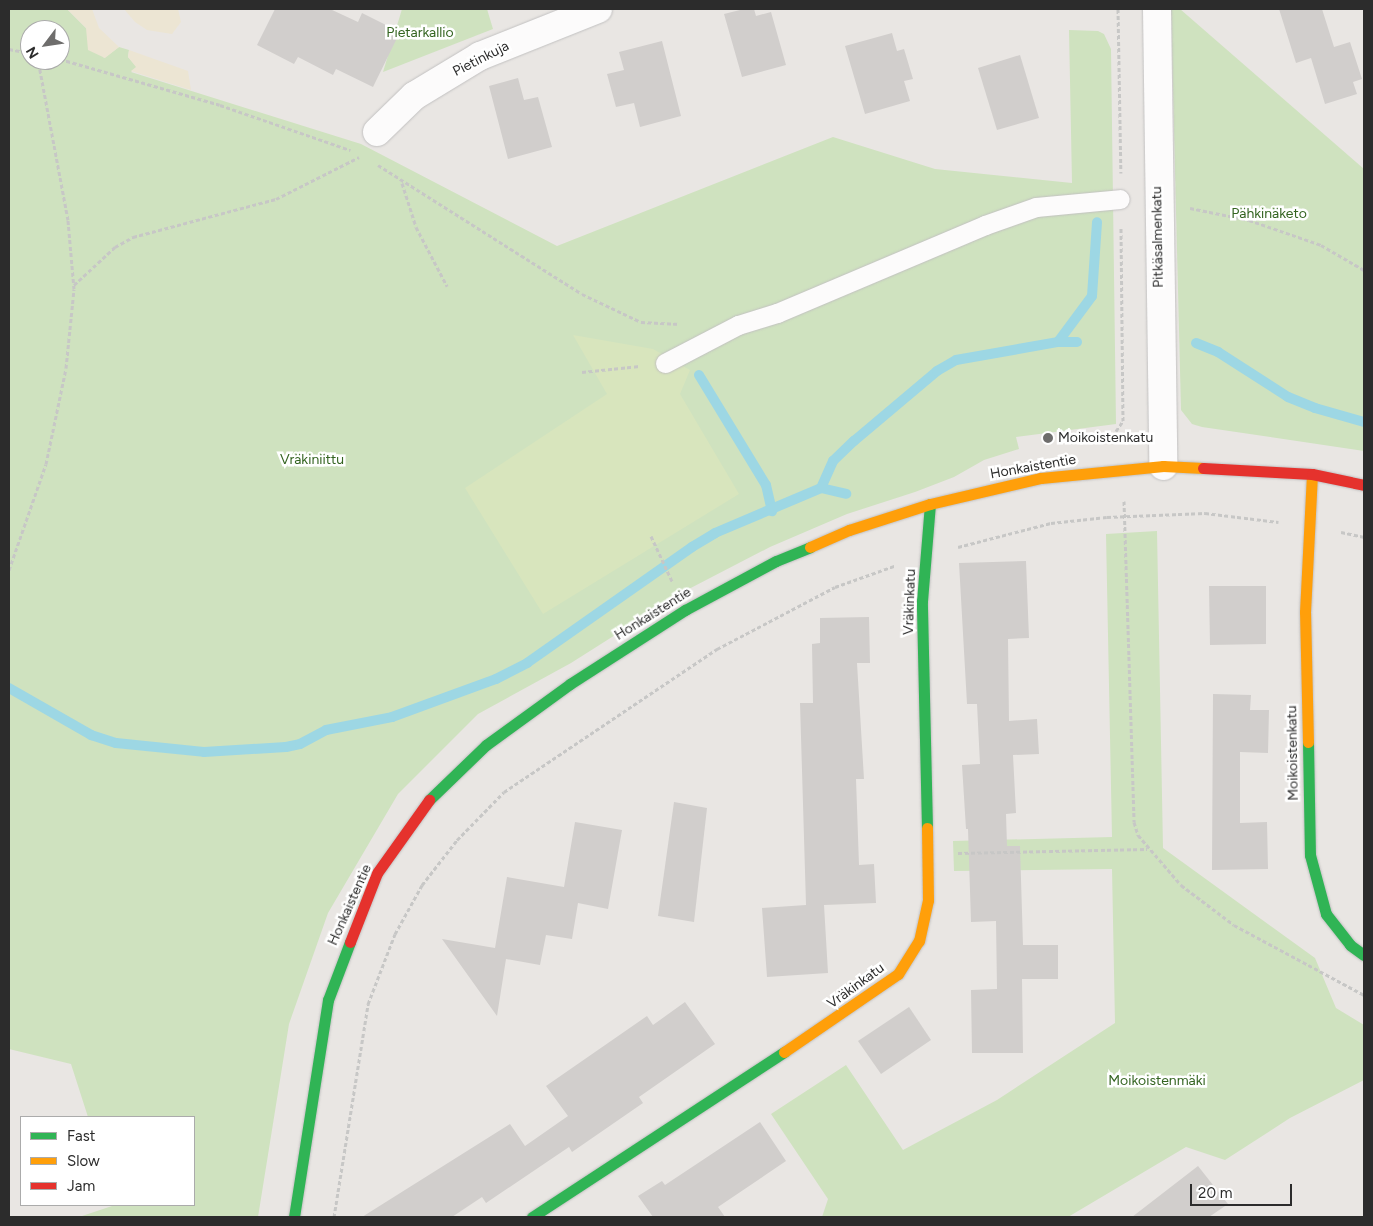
<!DOCTYPE html>
<html>
<head>
<meta charset="utf-8">
<style>
  body { margin:0 }
  #map { position:relative; width:1373px; height:1226px; overflow:hidden; background:#e9e6e3; font-family:Figtree,sans-serif }
  div>[style] { position:absolute }
  [style*='--x'] { left:calc(var(--x)*1px); top:calc(var(--y)*1px); width:calc(var(--w)*1px); rotate:calc(var(--a)*1deg) }
  .green>* { inset:0; background:#cfe2bf }
  .sand>* { inset:0; background:#ece5d3 }
  .pitch>* { inset:0; background:#d8e5bd }
  .stream>* { height:10px; margin:-5px; padding:0 5px; transform-origin:5px; border-radius:5px; background:#9dd7e4 }
  .building>* { inset:0; background:#d1cecc }
  .path>* { height:3px; margin-top:-1.5px; transform-origin:0; background:repeating-linear-gradient(90deg,#c7c7c6 0 4px,transparent 0 6.5px) }
  .roads { filter:drop-shadow(0 0 1px #c2c1c1) drop-shadow(0 0 1px #c2c1c1) }
  .lane>* { height:19px; margin:-9.5px; padding:0 9.5px; transform-origin:9.5px; border-radius:9.5px; background:#fcfbfb }
  .street>* { height:28px; margin:-14px; padding:0 14px; transform-origin:14px; border-radius:14px; background:#fcfbfb }
  .fast>* { height:11px; margin:-5.5px; padding:0 5.5px; transform-origin:5.5px; border-radius:5.5px; background:#30b455 }
  .slow>* { height:11px; margin:-5.5px; padding:0 5.5px; transform-origin:5.5px; border-radius:5.5px; background:#ff9f0a }
  .jam>* { height:11px; margin:-5.5px; padding:0 5.5px; transform-origin:5.5px; border-radius:5.5px; background:#e5322d }
  .dots>* { width:14px; height:14px; translate:-50% -50%; box-sizing:border-box; border:2px solid #fff; border-radius:50% }
  span { translate:-50% -50%; white-space:nowrap; text-align:center; line-height:1.15; -webkit-text-stroke:5px #fff; paint-order:stroke }
  .park-label { font-size:14px; color:#346421 }
  .street-label { font-size:14px; color:#2c2c2c }
  .poi-label { font-size:14px; color:#2c2c2c }
  .left { translate:0 -50%; text-align:left }
  .frame { position:absolute; inset:0; border:10px solid #2c2c2c; pointer-events:none }
  .legend { position:absolute; left:20px; top:1116px; width:175px; height:90px; box-sizing:border-box; background:#fff; border:1px solid #ababab; margin:0; padding:6px 9px; list-style:none; font-size:15px; color:#2c2c2c }
  .legend li { display:flex; align-items:center; gap:10px; height:25px }
  .legend b { width:25px; border:1px solid #ababab }
  .north { position:absolute; left:20px; top:20px; width:50px; height:50px; box-sizing:border-box; background:#fff; border:1px solid #ababab; border-radius:50%; rotate:239deg; font-size:14px; font-weight:700; line-height:20px; text-align:center; color:#2c2c2c }
  .north::after { content:''; display:block; margin:auto; width:18px; height:22px; background:#6e6d6c; clip-path:polygon(50% 0,100% 100%,50% 72%,0 100%) }
  .scale { position:absolute; left:1190px; top:1184px; width:102px; height:22px; box-sizing:border-box; border:2px solid #2c2c2c; border-top:0; padding-left:6px; font-size:15px; line-height:18px; white-space:nowrap; color:#2c2c2c; -webkit-text-stroke:4px #fff; paint-order:stroke }
</style>
</head>
<body>
<div id="map">
  <div class="green">
    <i style="clip-path:polygon(evenodd,9px 9px,67px 9px,86px 28px,104px 58px,119px 47px,129px 50px,128px 57px,137px 67px,131px 72px,361px 144px,557px 246px,833px 137px,935px 169px,1072px 183px,1069px 30px,1098px 31px,1104px 34px,1111px 49px,1116px 424px,1016px 437px,1019px 449px,984px 460px,954px 477px,915px 492px,847px 514px,770px 547px,683px 592px,571px 663px,478px 714px,398px 794px,328px 913px,289px 1024px,258px 1217px,79px 1217px,115px 1205px,194px 1205px,194px 1117px,88px 1117px,71px 1064px,9px 1049px,9px 9px,30px 30px,60px 30px,60px 60px,30px 60px,30px 30px)"></i>
    <i style="clip-path:polygon(402px 9px,487px 9px,493px 29px,383px 72px)"></i>
    <i style="clip-path:polygon(1171px 9px,1180px 9px,1364px 169px,1364px 451px,1202px 427px,1192px 424px,1181px 410px)"></i>
    <i style="clip-path:polygon(1157px 531px,1163px 848px,1315px 958px,1336px 1008px,1364px 1025px,1364px 1080px,1290px 1118px,1225px 1160px,1186px 1147px,1068px 1217px,822px 1217px,828px 1199px,771px 1114px,846px 1065px,903px 1150px,997px 1100px,1115px 1023px,1112px 869px,954px 871px,953px 841px,1112px 837px,1106px 534px)"></i>
  </div>
  <div class="sand">
    <i style="clip-path:polygon(67px 9px,92px 9px,99px 28px,119px 47px,105px 58px,88px 50px,86px 28px)"></i>
    <i style="clip-path:polygon(124px 9px,178px 9px,181px 22px,172px 34px,147px 30px,135px 22px)"></i>
    <i style="clip-path:polygon(129px 50px,188px 71px,191px 90px,131px 71px,136px 67px,128px 57px)"></i>
  </div>
  <div class="pitch">
    <i style="clip-path:polygon(573px 335px,653px 349px,690px 370px,680px 394px,739px 494px,543px 614px,465px 488px,607px 394px)"></i>
  </div>
  <div class="stream">
    <i style="--x:1058;--y:342;--w:57;--a:-53.5"></i>
    <i style="--x:1092;--y:296;--w:74;--a:-86.1"></i>
    <i style="--x:1196;--y:343;--w:24;--a:22"></i>
    <i style="--x:1218;--y:352;--w:83;--a:32.7"></i>
    <i style="--x:1288;--y:397;--w:29;--a:22"></i>
    <i style="--x:1315;--y:408;--w:51;--a:15.9"></i>
    <i style="--x:699;--y:375;--w:129;--a:58.7"></i>
    <i style="--x:766;--y:485;--w:27;--a:77"></i>
    <i style="--x:821;--y:488;--w:26;--a:13"></i>
    <i style="--x:9;--y:688;--w:95;--a:29.8"></i>
    <i style="--x:91;--y:735;--w:26;--a:18"></i>
    <i style="--x:116;--y:743;--w:88;--a:5.8"></i>
    <i style="--x:204;--y:752;--w:82;--a:-3.5"></i>
    <i style="--x:286;--y:747;--w:14;--a:-12"></i>
    <i style="--x:300;--y:744;--w:30;--a:-28"></i>
    <i style="--x:326;--y:730;--w:67;--a:-11.1"></i>
    <i style="--x:392;--y:717;--w:111;--a:-20.1"></i>
    <i style="--x:496;--y:679;--w:35;--a:-27"></i>
    <i style="--x:527;--y:663;--w:202;--a:-35.1"></i>
    <i style="--x:692;--y:547;--w:27;--a:-31"></i>
    <i style="--x:715;--y:533;--w:115;--a:-23"></i>
    <i style="--x:821;--y:488;--w:30;--a:-66"></i>
    <i style="--x:833;--y:461;--w:29;--a:-44"></i>
    <i style="--x:854;--y:441;--w:109;--a:-40.1"></i>
    <i style="--x:937;--y:371;--w:22;--a:-30"></i>
    <i style="--x:956;--y:360;--w:104;--a:-10"></i>
    <i style="--x:1058;--y:342;--w:19;--a:0"></i>
  </div>
  <div class="building">
    <i style="clip-path:polygon(275px 9px,330px 9px,358px 22px,362px 13px,400px 32px,373px 87px,336px 69px,333px 75px,298px 57px,294px 64px,257px 45px)"></i>
    <i style="clip-path:polygon(744px 9px,754px 9px,756px 16px,771px 12px,786px 65px,742px 77px,724px 14px)"></i>
    <i style="clip-path:polygon(1279px 9px,1322px 9px,1334px 47px,1350px 42px,1362px 79px,1353px 82px,1357px 94px,1325px 104px,1311px 58px,1296px 63px)"></i>
    <i style="clip-path:polygon(892px 33px,897px 51px,904px 49px,913px 79px,904px 81px,910px 101px,865px 114px,845px 46px)"></i>
    <i style="clip-path:polygon(662px 41px,681px 116px,640px 127px,634px 103px,616px 107px,607px 74px,624px 70px,619px 52px)"></i>
    <i style="clip-path:polygon(1020px 55px,1039px 118px,997px 130px,978px 68px)"></i>
    <i style="clip-path:polygon(518px 78px,524px 100px,538px 97px,552px 147px,508px 159px,489px 86px)"></i>
    <i style="clip-path:polygon(1026px 561px,1029px 638px,1008px 639px,1009px 721px,1037px 719px,1039px 754px,1013px 755px,1016px 813px,1006px 814px,1007px 846px,1020px 846px,1023px 945px,1058px 945px,1058px 979px,1022px 979px,1023px 1053px,972px 1053px,971px 990px,997px 989px,996px 921px,971px 922px,968px 829px,966px 829px,962px 765px,980px 764px,977px 704px,967px 704px,959px 563px)"></i>
    <i style="clip-path:polygon(1209px 586px,1266px 586px,1266px 644px,1210px 645px)"></i>
    <i style="clip-path:polygon(869px 617px,870px 663px,857px 663px,864px 779px,856px 779px,859px 865px,874px 864px,876px 903px,824px 905px,828px 973px,767px 977px,762px 908px,806px 905px,800px 703px,813px 703px,812px 644px,820px 643px,820px 618px)"></i>
    <i style="clip-path:polygon(1213px 694px,1251px 695px,1250px 710px,1269px 710px,1268px 753px,1240px 752px,1240px 823px,1267px 822px,1268px 869px,1212px 870px)"></i>
    <i style="clip-path:polygon(674px 802px,707px 808px,694px 922px,658px 916px)"></i>
    <i style="clip-path:polygon(575px 822px,622px 830px,608px 909px,578px 903px,572px 939px,546px 935px,540px 965px,506px 959px,497px 1016px,442px 939px,495px 948px,507px 877px,564px 887px)"></i>
    <i style="clip-path:polygon(685px 1002px,715px 1044px,639px 1097px,643px 1103px,572px 1152px,569px 1147px,486px 1203px,482px 1197px,452px 1217px,362px 1217px,510px 1124px,525px 1146px,568px 1116px,546px 1086px,647px 1016px,653px 1025px)"></i>
    <i style="clip-path:polygon(909px 1007px,931px 1040px,881px 1074px,858px 1041px)"></i>
    <i style="clip-path:polygon(760px 1122px,786px 1161px,718px 1207px,725px 1217px,653px 1217px,638px 1196px,662px 1181px,665px 1185px)"></i>
    <i style="clip-path:polygon(1198px 1166px,1228px 1204px,1209px 1217px,1132px 1217px)"></i>
  </div>
  <div class="path">
    <i style="--x:1118;--y:9;--w:164;--a:89"></i>
    <i style="--x:9;--y:49;--w:21;--a:11"></i>
    <i style="--x:60;--y:59;--w:166;--a:16"></i>
    <i style="--x:220;--y:105;--w:138;--a:19.1"></i>
    <i style="--x:378;--y:165;--w:241;--a:32.3"></i>
    <i style="--x:582;--y:294;--w:65;--a:25.4"></i>
    <i style="--x:641;--y:322;--w:39;--a:3"></i>
    <i style="--x:402;--y:183;--w:46;--a:72.3"></i>
    <i style="--x:416;--y:227;--w:67;--a:62.3"></i>
    <i style="--x:1190;--y:208;--w:60;--a:11.5"></i>
    <i style="--x:1249;--y:220;--w:76;--a:19.1"></i>
    <i style="--x:1321;--y:245;--w:50;--a:30.2"></i>
    <i style="--x:74;--y:285;--w:56;--a:-42.8"></i>
    <i style="--x:115;--y:247;--w:21;--a:-29"></i>
    <i style="--x:133;--y:237;--w:148;--a:-14.9"></i>
    <i style="--x:276;--y:199;--w:93;--a:-26.8"></i>
    <i style="--x:582;--y:372;--w:58;--a:-5.9"></i>
    <i style="--x:1117;--y:438;--w:7;--a:-98"></i>
    <i style="--x:1116;--y:431;--w:12;--a:-55"></i>
    <i style="--x:1123;--y:421;--w:194;--a:-90.6"></i>
    <i style="--x:1124;--y:501;--w:321;--a:88.2"></i>
    <i style="--x:1134;--y:822;--w:14;--a:73"></i>
    <i style="--x:1138;--y:835;--w:66;--a:49.3"></i>
    <i style="--x:1181;--y:885;--w:66;--a:37"></i>
    <i style="--x:1234;--y:925;--w:148;--a:28.3"></i>
    <i style="--x:1341;--y:532;--w:24;--a:12"></i>
    <i style="--x:651;--y:536;--w:50;--a:65"></i>
    <i style="--x:958;--y:547;--w:96;--a:-14.5"></i>
    <i style="--x:1051;--y:523;--w:56;--a:-6.1"></i>
    <i style="--x:1107;--y:517;--w:98;--a:-2.3"></i>
    <i style="--x:1205;--y:513;--w:74;--a:7"></i>
    <i style="--x:9;--y:570;--w:112;--a:-70.8"></i>
    <i style="--x:46;--y:464;--w:98;--a:-78.2"></i>
    <i style="--x:66;--y:368;--w:79;--a:-84.2"></i>
    <i style="--x:74;--y:289;--w:69;--a:-95"></i>
    <i style="--x:68;--y:220;--w:163;--a:-100.6"></i>
    <i style="--x:958;--y:853;--w:189;--a:-1.2"></i>
    <i style="--x:334;--y:1217;--w:216;--a:-80.9"></i>
    <i style="--x:368;--y:1004;--w:75;--a:-68.9"></i>
    <i style="--x:395;--y:934;--w:56;--a:-61.1"></i>
    <i style="--x:422;--y:885;--w:57;--a:-52.1"></i>
    <i style="--x:457;--y:840;--w:67;--a:-45.6"></i>
    <i style="--x:504;--y:792;--w:257;--a:-33.9"></i>
    <i style="--x:717;--y:649;--w:133;--a:-27.7"></i>
    <i style="--x:835;--y:587;--w:63;--a:-19.6"></i>
  </div>
  <div class="roads">
    <div class="lane">
      <i style="--x:665;--y:363;--w:82;--a:-27.5"></i>
      <i style="--x:738;--y:325;--w:41;--a:-17.1"></i>
      <i style="--x:777;--y:313;--w:226;--a:-22.9"></i>
      <i style="--x:985;--y:225;--w:54;--a:-19.4"></i>
      <i style="--x:1036;--y:207;--w:84;--a:-5.4"></i>
    </div>
    <div class="street">
      <i style="--x:1157;--y:9;--w:457;--a:89.2"></i>
      <i style="--x:377;--y:132;--w:52;--a:-44.2"></i>
      <i style="--x:414;--y:96;--w:77;--a:-31.2"></i>
      <i style="--x:480;--y:56;--w:127;--a:-21.7"></i>
    </div>
    <div class="fast">
      <i style="--x:1308;--y:742;--w:113;--a:89"></i>
      <i style="--x:1310;--y:855;--w:61;--a:74.8"></i>
      <i style="--x:1326;--y:914;--w:39;--a:52"></i>
      <i style="--x:1350;--y:945;--w:17;--a:36"></i>
      <i style="--x:429;--y:800;--w:79;--a:-44"></i>
      <i style="--x:486;--y:745;--w:104;--a:-36"></i>
      <i style="--x:570;--y:684;--w:137;--a:-32.8"></i>
      <i style="--x:685;--y:610;--w:103;--a:-28.3"></i>
      <i style="--x:776;--y:561;--w:37;--a:-22"></i>
      <i style="--x:927;--y:828;--w:227;--a:-91.3"></i>
      <i style="--x:922;--y:601;--w:97;--a:-85.3"></i>
      <i style="--x:294;--y:1217;--w:220;--a:-81.1"></i>
      <i style="--x:328;--y:1000;--w:62;--a:-69.2"></i>
      <i style="--x:532;--y:1217;--w:301;--a:-33.2"></i>
    </div>
    <div class="slow">
      <i style="--x:810;--y:547;--w:43;--a:-23.6"></i>
      <i style="--x:849;--y:530;--w:85;--a:-17.8"></i>
      <i style="--x:930;--y:504;--w:114;--a:-13.2"></i>
      <i style="--x:1041;--y:478;--w:123;--a:-5.6"></i>
      <i style="--x:1163;--y:466;--w:40;--a:2.9"></i>
      <i style="--x:1308;--y:742;--w:130;--a:-91.3"></i>
      <i style="--x:1305;--y:612;--w:138;--a:-87.1"></i>
      <i style="--x:784;--y:1052;--w:138;--a:-34.4"></i>
      <i style="--x:898;--y:974;--w:39;--a:-58"></i>
      <i style="--x:919;--y:941;--w:42;--a:-77.6"></i>
      <i style="--x:928;--y:900;--w:72;--a:-90.8"></i>
    </div>
    <div class="jam">
      <i style="--x:1203;--y:468;--w:109;--a:3.2"></i>
      <i style="--x:1312;--y:474;--w:53;--a:11.9"></i>
      <i style="--x:350;--y:942;--w:74;--a:-68.6"></i>
      <i style="--x:377;--y:873;--w:90;--a:-54.5"></i>
    </div>
  </div>
  <div class="dots">
    <i style="left:1048px;top:438px;background:#6e6d6c"></i>
  </div>
  <div class="park-label">
    <span style="left:420px;top:33px">Pietarkallio</span>
    <span style="left:1269px;top:214px">Pähkinäketo</span>
    <span style="left:312px;top:460px">Vräkiniittu</span>
    <span style="left:1157px;top:1081px">Moikoistenmäki</span>
  </div>
  <div class="street-label">
    <span style="left:481px;top:59px;rotate:-27deg">Pietinkuja</span>
    <span style="left:1158px;top:237px;rotate:-91deg">Pitkäsalmenkatu</span>
    <span style="left:1033px;top:467px;rotate:-10deg">Honkaistentie</span>
    <span style="left:910px;top:602px;rotate:-88deg">Vräkinkatu</span>
    <span style="left:653px;top:614px;rotate:-32deg">Honkaistentie</span>
    <span style="left:1293px;top:753px;rotate:-91deg">Moikoistenkatu</span>
    <span style="left:350px;top:905px;rotate:-66deg">Honkaistentie</span>
    <span style="left:856px;top:986px;rotate:-36deg">Vräkinkatu</span>
  </div>
  <div class="poi-label">
    <span class="left" style="left:1058px;top:438px">Moikoistenkatu</span>
  </div>
  <div class="frame"></div>
  <ul class="legend">
  <li><b style="height:6px;background:#30b455"></b>Fast</li>
  <li><b style="height:6px;background:#ff9f0a"></b>Slow</li>
  <li><b style="height:6px;background:#e5322d"></b>Jam</li>
  </ul>
  <div class="north">N</div>
  <div class="scale">20 m</div>
</div>
</body>
</html>
